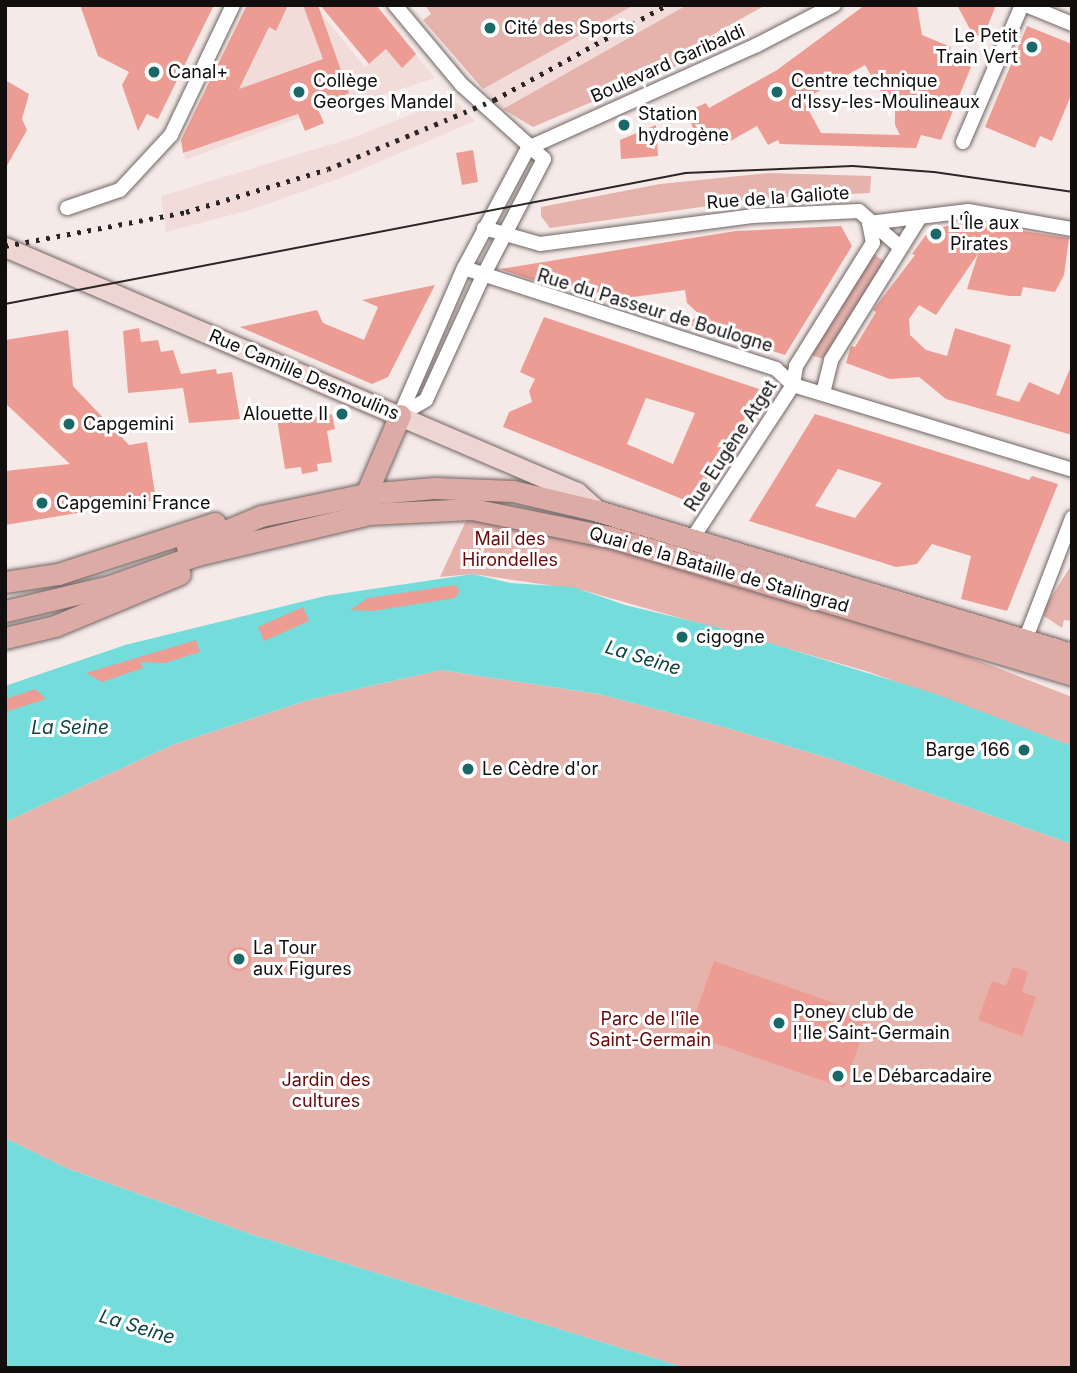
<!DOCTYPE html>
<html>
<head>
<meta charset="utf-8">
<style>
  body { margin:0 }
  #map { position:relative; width:1077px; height:1373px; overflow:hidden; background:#f6eae8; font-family:Inter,sans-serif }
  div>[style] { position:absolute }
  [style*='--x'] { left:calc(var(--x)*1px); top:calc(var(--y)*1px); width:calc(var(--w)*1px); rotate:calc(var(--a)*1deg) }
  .built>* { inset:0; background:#f1dcd9 }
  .green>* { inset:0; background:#e6b2ac }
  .water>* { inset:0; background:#74dddb }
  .building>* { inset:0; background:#ec9c92 }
  .round { border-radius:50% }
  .roads { filter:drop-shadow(0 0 2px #6f6563) drop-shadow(0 0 2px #6f6563) }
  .street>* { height:14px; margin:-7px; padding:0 7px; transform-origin:7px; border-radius:7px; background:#fff }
  .secondary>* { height:19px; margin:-9.5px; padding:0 9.5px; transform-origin:9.5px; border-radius:9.5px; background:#eed5d2 }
  .primary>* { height:21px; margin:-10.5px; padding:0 10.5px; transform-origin:10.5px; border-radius:10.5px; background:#ddaba6 }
  .tram>* { height:2px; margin:-1px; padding:0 1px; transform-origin:1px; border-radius:1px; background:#2b2625 }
  .rail>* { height:5px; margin-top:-2.5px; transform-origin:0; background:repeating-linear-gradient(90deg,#2b2625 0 3.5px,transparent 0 10.5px) }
  .dots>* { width:19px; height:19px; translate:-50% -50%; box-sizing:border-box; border:4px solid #fff; border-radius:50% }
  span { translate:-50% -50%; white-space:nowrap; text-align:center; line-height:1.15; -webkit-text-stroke:6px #fff; paint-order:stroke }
  .poi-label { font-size:18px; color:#120e0d }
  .left { translate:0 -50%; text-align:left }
  .right { translate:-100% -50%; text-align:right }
  .street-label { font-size:18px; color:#120e0d }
  .park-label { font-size:18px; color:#69080a }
  .water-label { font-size:19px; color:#114242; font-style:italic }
  .frame { position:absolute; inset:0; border:7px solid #120e0d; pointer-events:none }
</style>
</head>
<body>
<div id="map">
  <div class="built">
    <i style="clip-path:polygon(247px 5px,314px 5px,365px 67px,402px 37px,435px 78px,343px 108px,331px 106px,185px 160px,183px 135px)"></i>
    <i style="clip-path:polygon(634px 5px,687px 5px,503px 109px,483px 89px)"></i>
    <i style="clip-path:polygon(452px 98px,475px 121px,341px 178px,250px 210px,166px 232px,161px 196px,352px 138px)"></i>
  </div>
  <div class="green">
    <i style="clip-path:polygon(425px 5px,634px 5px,483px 89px,423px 20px,431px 14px)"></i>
    <i style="clip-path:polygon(687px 5px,766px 5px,696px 44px,700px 56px,533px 127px,503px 109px)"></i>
    <i style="clip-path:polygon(769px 173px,871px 176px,870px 193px,759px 199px,550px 228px,541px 216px,541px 207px,660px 184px)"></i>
    <i style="clip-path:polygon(874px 254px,885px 262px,824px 359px,810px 355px)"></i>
    <i style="clip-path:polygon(471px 510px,638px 547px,882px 623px,1072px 697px,1072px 746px,866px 671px,582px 590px,473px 574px,440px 577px)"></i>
    <i style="clip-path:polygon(1072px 564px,1072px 621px,1064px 620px,1062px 628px,1044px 616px,1045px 607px)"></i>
    <i style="clip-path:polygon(441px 670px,599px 694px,724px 727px,838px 761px,1072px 844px,1072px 1368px,686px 1368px,253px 1235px,66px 1168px,5px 1138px,5px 822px,172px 745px,308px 700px)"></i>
  </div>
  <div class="water">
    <i style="clip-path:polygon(473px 574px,510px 583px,573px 587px,625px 605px,720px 628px,933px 693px,1072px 746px,1072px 844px,838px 761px,724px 727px,599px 694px,441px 670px,308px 700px,172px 745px,5px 822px,5px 686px,125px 645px,325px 596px)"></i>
    <i style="clip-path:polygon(5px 1138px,66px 1168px,253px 1235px,686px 1368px,5px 1368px)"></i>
  </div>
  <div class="building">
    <i style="clip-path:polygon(80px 5px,214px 5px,158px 119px,147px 114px,138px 131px,122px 85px,129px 72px,98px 56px)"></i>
    <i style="clip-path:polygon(247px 5px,288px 5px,276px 31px,269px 27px,239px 89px,323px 59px,303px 5px,318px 5px,349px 93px,317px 107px,324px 123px,305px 131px,298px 114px,183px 153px,181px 140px)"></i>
    <i style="clip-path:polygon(320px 5px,376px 5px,416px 54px,402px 68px,386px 49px,369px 64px)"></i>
    <i style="clip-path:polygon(evenodd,865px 5px,917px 5px,922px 35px,951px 47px,947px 57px,971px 67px,941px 140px,921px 135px,916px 148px,780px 144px,778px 140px,768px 145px,757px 126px,723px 145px,717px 135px,700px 144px,686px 112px,706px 103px,709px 108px,777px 70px,865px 5px,865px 65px,887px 103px,895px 98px,895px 125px,900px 135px,821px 133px,803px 100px,865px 65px)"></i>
    <i style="clip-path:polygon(957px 5px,996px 5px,983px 38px,972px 33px)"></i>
    <i style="clip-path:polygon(1027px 26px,1072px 44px,1072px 93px,1052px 141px,1040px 136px,1035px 148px,985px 127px)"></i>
    <i style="clip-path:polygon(723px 32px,728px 44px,705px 54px,699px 43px)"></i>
    <i style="clip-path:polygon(5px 80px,29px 94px,22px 119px,27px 130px,5px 169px)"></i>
    <i style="clip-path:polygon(656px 125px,658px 156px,621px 159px,620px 140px)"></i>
    <i style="clip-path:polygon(473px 150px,478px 182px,462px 185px,456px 153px)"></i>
    <i style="clip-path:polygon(970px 223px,1069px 238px,1064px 275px,1055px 292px,1023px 287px,1021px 296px,1009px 296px,967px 289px,978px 254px,936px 315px,919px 305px,909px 319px,910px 335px,926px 350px,947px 356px,955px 328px,1011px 345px,996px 395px,1019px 402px,1029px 382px,1059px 395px,1072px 364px,1072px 435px,946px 399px,919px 377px,890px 379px,846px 363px,851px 346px,855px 347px,876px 312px,873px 310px,915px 255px,912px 254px,925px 236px,946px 226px)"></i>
    <i style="clip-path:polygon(841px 226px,852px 246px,785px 355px,685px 324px,700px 315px,687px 303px,685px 290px,625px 298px,557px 284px,556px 288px,500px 269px,736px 231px)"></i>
    <i style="clip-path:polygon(435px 285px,388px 377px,372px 384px,240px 327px,317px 310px,323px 323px,364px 340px,378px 307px,362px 300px)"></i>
    <i style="clip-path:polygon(evenodd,544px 317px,762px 390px,707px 479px,703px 477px,692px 503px,503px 427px,509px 412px,532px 402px,529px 391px,535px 379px,520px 372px,544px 317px,646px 398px,695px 413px,673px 464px,627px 444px,646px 398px)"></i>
    <i style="clip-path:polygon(139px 328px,141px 342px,158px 340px,161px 352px,173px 350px,181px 374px,216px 369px,217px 374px,232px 372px,240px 419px,189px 423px,183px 388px,128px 393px,123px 331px)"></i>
    <i style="clip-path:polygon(68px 330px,73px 386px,129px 445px,147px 442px,156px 500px,5px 525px,5px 471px,70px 464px,5px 403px,5px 340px)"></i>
    <i style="clip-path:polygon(292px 411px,293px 420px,332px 414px,335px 429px,327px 431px,332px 462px,317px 464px,318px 471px,302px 474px,301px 467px,285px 469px,276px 413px)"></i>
    <i style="clip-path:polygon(evenodd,815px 414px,1029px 480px,1032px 476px,1058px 484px,1007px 611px,961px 599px,971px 556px,932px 544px,917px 564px,896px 567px,749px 521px,815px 414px,838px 469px,882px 483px,855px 518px,815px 506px,838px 469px)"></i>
    <i style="clip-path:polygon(455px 585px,460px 591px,455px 598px,372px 611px,350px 610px,368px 598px)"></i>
    <i style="clip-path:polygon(303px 607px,309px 621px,264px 641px,258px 627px)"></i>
    <i style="clip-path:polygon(196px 640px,200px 652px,165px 663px,141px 662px,143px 668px,102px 682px,86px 673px)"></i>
    <i style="clip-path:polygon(35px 689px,46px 699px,5px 712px,5px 699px)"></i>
    <i class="round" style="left:227px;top:947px;width:24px;height:24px"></i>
    <i style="clip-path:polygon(714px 961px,869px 1015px,844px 1088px,688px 1034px)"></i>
    <i style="clip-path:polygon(1013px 967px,1028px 972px,1022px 992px,1036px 997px,1022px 1036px,978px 1020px,992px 981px,1006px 986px)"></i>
  </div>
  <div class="roads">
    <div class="street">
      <i style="--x:395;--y:5;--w:104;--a:50.1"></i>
      <i style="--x:462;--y:85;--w:110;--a:42.1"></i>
      <i style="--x:544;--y:159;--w:132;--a:117.5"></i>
      <i style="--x:483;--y:276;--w:136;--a:114.7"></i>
      <i style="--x:426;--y:400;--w:30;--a:150"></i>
      <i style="--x:1026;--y:5;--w:50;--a:22.4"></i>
      <i style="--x:963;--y:142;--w:149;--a:-66.7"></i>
      <i style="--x:67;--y:208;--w:56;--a:-18.8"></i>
      <i style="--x:120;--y:190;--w:75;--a:-47.2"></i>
      <i style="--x:171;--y:135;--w:144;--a:-64.5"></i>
      <i style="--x:869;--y:223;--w:100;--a:-6.9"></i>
      <i style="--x:968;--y:211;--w:106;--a:9.8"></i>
      <i style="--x:484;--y:228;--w:58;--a:15.9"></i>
      <i style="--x:540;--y:244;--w:214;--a:-7.5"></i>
      <i style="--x:752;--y:216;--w:107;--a:-2.7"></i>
      <i style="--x:859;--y:211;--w:55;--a:41.3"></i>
      <i style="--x:464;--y:268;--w:328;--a:17.9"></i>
      <i style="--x:776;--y:369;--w:23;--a:43"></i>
      <i style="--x:793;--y:385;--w:292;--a:16.9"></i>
      <i style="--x:823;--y:393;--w:34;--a:-76"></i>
      <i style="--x:831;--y:360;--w:168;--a:-58.1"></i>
      <i style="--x:400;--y:415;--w:160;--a:-66.5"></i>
      <i style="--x:464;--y:268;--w:136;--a:-61.9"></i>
      <i style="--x:528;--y:148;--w:251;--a:-24.2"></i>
      <i style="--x:757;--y:45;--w:87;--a:-27.5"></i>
      <i style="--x:692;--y:539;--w:184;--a:-56.7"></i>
      <i style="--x:793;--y:385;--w:19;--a:-81"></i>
      <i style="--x:796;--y:366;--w:145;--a:-58"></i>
      <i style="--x:873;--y:243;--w:20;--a:-101"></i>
      <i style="--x:1026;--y:638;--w:129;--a:-69"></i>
    </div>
    <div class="secondary">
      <i style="--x:5;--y:247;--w:622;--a:23.19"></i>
      <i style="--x:577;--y:492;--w:28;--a:42"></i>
    </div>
    <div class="primary">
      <i style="--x:366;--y:494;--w:86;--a:-66.7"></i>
      <i style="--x:187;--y:547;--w:80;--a:-22.7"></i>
      <i style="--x:261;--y:516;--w:107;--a:-11.8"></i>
      <i style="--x:366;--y:494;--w:68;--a:-5"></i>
      <i style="--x:434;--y:488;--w:79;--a:2.2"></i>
      <i style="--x:513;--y:491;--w:87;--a:13.2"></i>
      <i style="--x:598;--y:511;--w:495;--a:16.8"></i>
      <i style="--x:5;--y:582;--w:54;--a:-8.6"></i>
      <i style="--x:58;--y:574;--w:165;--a:-18"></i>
      <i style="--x:5;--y:611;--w:108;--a:-13.4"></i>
      <i style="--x:110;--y:586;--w:92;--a:-19.6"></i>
      <i style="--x:197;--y:555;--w:177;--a:-13.4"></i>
      <i style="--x:369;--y:514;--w:103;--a:-2.8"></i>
      <i style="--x:472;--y:509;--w:141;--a:11.5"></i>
      <i style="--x:610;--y:537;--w:482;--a:16.6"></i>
      <i style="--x:5;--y:638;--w:51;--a:-13.5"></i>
      <i style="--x:55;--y:626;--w:135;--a:-22.6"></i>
    </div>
  </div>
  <div class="tram">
    <i style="--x:5;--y:304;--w:693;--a:-10.9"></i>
    <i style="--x:685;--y:173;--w:168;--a:-2.4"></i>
    <i style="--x:853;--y:166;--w:81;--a:4.2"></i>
    <i style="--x:934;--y:172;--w:139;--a:8.2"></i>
  </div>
  <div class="rail">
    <i style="--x:5;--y:246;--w:184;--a:-10.6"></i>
    <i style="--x:186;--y:212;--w:148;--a:-16.8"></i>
    <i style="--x:328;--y:169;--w:180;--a:-22.6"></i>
    <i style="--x:494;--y:100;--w:197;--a:-28.8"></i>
  </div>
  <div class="dots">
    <i style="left:490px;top:28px;background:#1b6868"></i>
    <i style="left:1032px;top:47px;background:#1b6868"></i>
    <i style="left:154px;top:72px;background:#1b6868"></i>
    <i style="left:299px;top:92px;background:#1b6868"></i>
    <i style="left:777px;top:92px;background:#1b6868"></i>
    <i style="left:624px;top:125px;background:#1b6868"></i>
    <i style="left:936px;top:234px;background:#1b6868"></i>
    <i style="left:342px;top:414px;background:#1b6868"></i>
    <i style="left:69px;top:424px;background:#1b6868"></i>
    <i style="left:42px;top:503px;background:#1b6868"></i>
    <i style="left:682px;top:637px;background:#1b6868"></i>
    <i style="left:1024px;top:750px;background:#1b6868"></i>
    <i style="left:468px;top:769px;background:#1b6868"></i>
    <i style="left:239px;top:959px;background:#1b6868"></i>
    <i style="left:779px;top:1023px;background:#1b6868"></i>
    <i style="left:838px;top:1076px;background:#1b6868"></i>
  </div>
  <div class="poi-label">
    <span class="left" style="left:504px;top:28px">Cité des Sports</span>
    <span class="right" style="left:1018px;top:47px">Le Petit<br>Train Vert</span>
    <span class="left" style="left:168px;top:72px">Canal+</span>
    <span class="left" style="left:313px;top:92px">Collège<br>Georges Mandel</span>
    <span class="left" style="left:791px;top:92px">Centre technique<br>d'Issy-les-Moulineaux</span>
    <span class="left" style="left:638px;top:125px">Station<br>hydrogène</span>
    <span class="left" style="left:950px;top:234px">L'Île aux<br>Pirates</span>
    <span class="right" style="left:328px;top:414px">Alouette II</span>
    <span class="left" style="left:83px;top:424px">Capgemini</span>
    <span class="left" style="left:56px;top:503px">Capgemini France</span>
    <span class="left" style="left:696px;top:637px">cigogne</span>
    <span class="right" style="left:1010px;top:750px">Barge 166</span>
    <span class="left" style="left:482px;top:769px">Le Cèdre d'or</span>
    <span class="left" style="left:253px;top:959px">La Tour<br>aux Figures</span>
    <span class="left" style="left:793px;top:1023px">Poney club de<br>l'Ile Saint-Germain</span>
    <span class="left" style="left:852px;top:1076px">Le Débarcadaire</span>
  </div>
  <div class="street-label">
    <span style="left:668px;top:64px;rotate:-24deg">Boulevard Garibaldi</span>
    <span style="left:778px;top:198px;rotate:-4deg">Rue de la Galiote</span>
    <span style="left:655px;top:311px;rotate:17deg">Rue du Passeur de Boulogne</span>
    <span style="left:304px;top:375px;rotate:23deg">Rue Camille Desmoulins</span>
    <span style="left:731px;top:446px;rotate:-57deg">Rue Eugène Atget</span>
    <span style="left:719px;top:570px;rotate:16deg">Quai de la Bataille de Stalingrad</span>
  </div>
  <div class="park-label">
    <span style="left:510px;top:550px">Mail des<br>Hirondelles</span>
    <span style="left:650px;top:1030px">Parc de l'île<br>Saint-Germain</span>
    <span style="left:326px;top:1091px">Jardin des<br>cultures</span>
  </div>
  <div class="water-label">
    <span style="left:643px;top:658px;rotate:17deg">La Seine</span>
    <span style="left:70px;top:728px">La Seine</span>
    <span style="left:137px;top:1327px;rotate:17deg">La Seine</span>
  </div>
  <div class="frame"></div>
</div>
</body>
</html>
